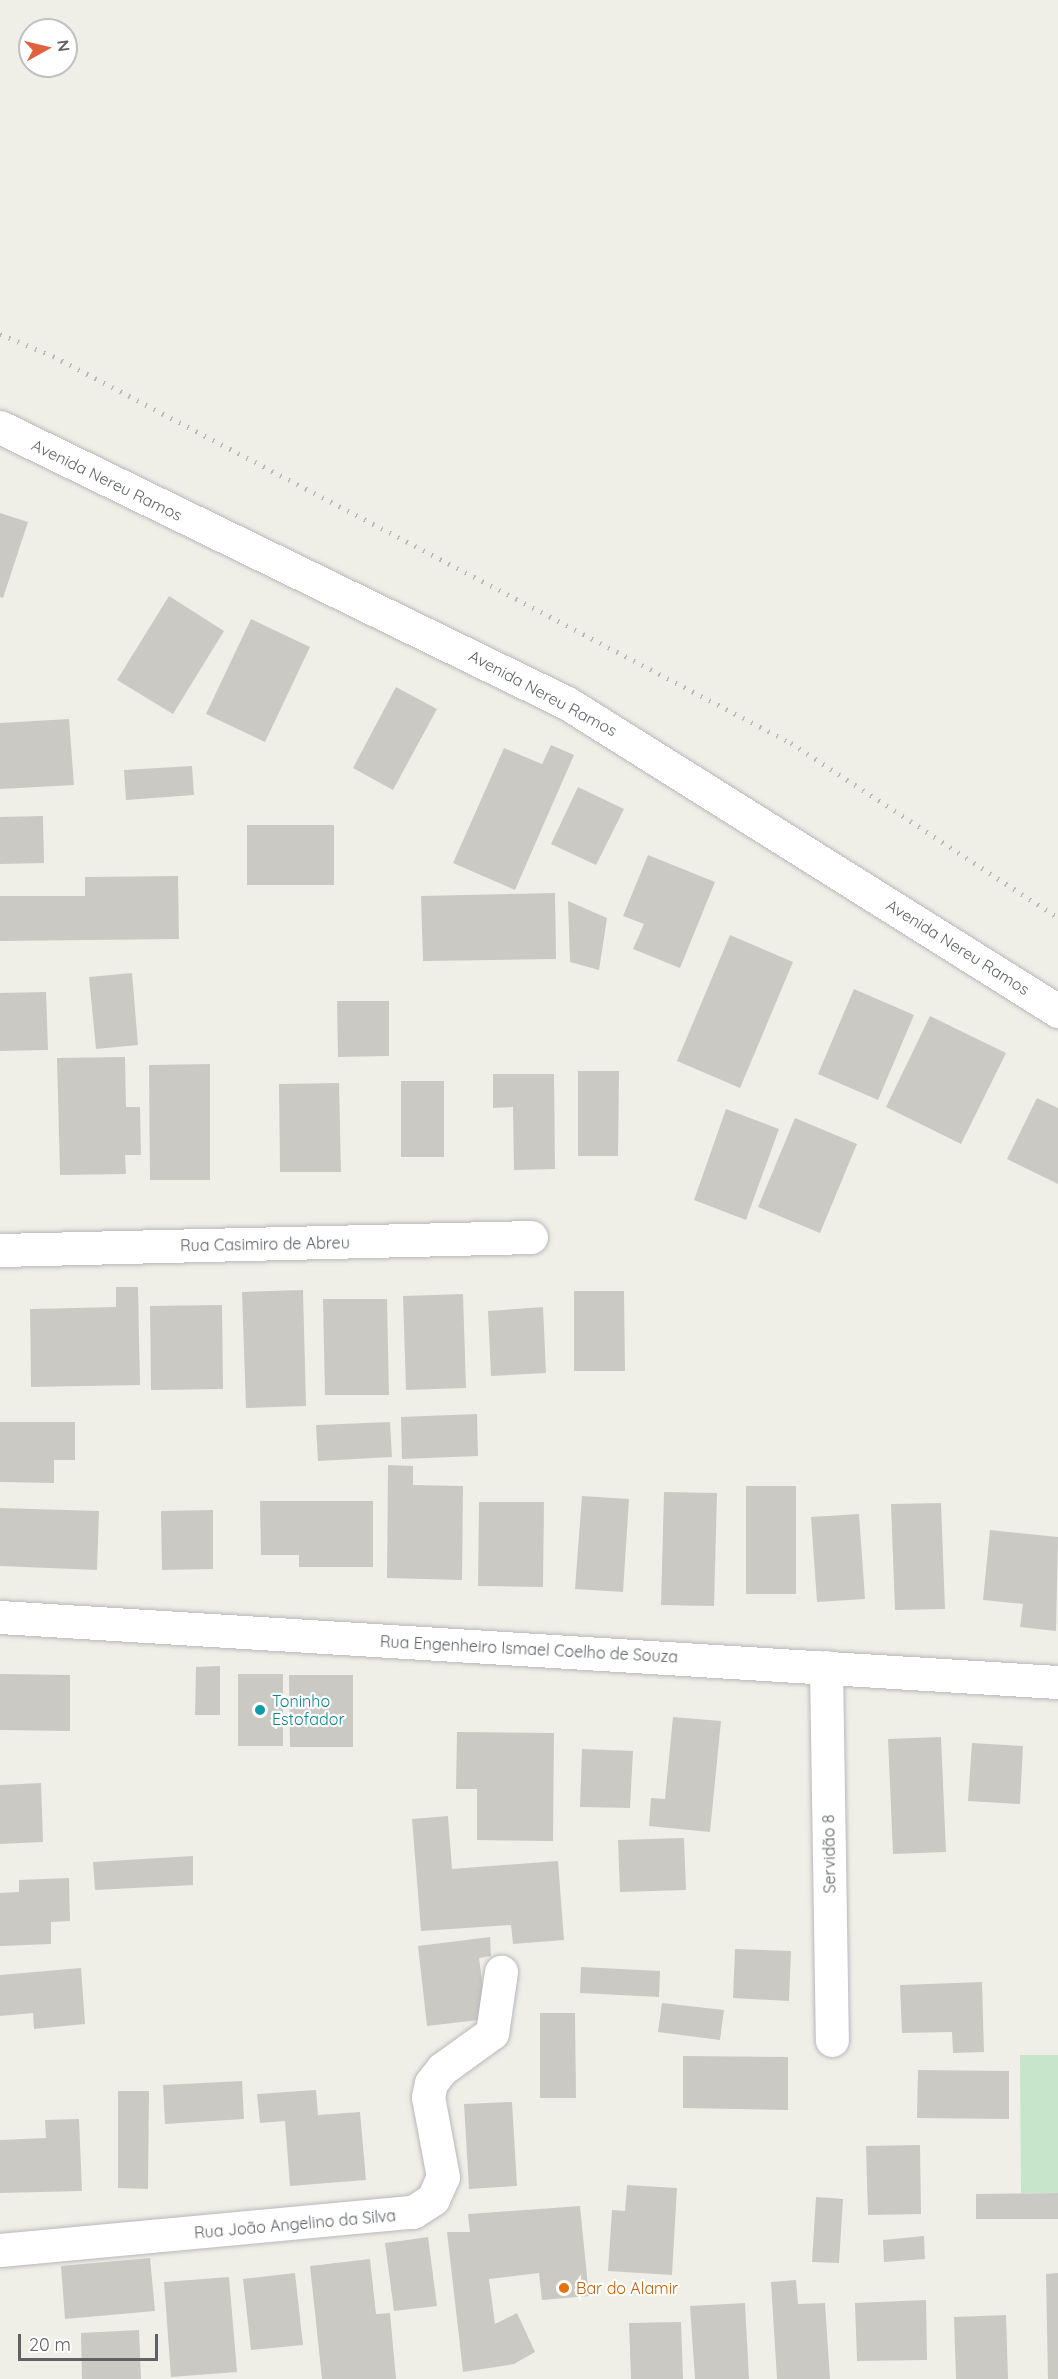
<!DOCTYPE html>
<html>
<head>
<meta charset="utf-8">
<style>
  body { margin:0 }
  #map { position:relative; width:1058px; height:2379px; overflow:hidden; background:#f0efe7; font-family:Quicksand,sans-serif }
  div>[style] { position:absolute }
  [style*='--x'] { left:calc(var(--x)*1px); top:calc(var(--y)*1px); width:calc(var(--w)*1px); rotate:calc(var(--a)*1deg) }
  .green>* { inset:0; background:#c6e5ca }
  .building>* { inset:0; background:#cbc9c4 }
  .roads { filter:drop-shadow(0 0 2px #b7b8bd) drop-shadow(0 0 2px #b7b8bd) }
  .street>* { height:33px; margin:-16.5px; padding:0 16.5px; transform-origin:16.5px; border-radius:16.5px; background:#fff }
  .secondary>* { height:33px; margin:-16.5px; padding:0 16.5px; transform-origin:16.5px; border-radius:16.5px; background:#fff }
  .rail>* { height:4.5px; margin-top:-2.25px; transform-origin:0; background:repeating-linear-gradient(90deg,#b7b8b8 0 1.5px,transparent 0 9.5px) }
  .dots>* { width:16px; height:16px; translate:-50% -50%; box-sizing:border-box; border:3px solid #fff; border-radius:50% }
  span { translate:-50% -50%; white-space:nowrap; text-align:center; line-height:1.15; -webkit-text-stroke:4.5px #fff; paint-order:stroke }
  .street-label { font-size:16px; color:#5f6166 }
  .culture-label { font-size:16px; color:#0d838f }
  .left { translate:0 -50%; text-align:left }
  .food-label { font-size:16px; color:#c56008 }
  .north { position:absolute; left:18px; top:18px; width:60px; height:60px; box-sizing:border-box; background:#fff; border:2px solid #bfc0c2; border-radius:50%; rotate:82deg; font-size:16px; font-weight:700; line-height:24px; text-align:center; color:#5f6166 }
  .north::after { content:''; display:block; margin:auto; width:21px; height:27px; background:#de623f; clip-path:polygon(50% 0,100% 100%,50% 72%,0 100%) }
  .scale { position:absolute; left:18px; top:2334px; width:140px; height:27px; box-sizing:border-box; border:3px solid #5f6166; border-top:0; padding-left:8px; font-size:18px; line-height:21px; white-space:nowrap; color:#5f6166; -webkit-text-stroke:4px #fff; paint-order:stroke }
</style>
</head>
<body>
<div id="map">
  <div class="green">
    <i style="clip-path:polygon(1020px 2055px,1058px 2055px,1058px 2193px,1021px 2193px)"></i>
  </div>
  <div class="building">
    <i style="clip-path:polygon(0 513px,28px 522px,3px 598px,0 597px)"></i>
    <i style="clip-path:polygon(169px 596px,224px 631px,173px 714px,117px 680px)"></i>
    <i style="clip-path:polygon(251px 619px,310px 647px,265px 742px,206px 714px)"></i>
    <i style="clip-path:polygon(396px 687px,437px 709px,393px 790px,353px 768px)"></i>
    <i style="clip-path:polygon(69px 719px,74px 785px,0 789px,0 723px)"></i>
    <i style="clip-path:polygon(551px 745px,574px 755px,515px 890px,453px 863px,504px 748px,542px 764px)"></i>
    <i style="clip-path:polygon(192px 766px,194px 795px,126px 800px,124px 770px)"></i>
    <i style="clip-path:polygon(578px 787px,624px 809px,596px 865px,551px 844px)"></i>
    <i style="clip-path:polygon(43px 816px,44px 863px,0 864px,0 817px)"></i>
    <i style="clip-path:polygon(247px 825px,334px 825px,334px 885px,247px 885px)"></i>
    <i style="clip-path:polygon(648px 855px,715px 882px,680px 968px,633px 949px,644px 924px,623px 916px)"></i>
    <i style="clip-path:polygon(178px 876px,179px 939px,0 941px,0 896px,85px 896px,85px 877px)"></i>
    <i style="clip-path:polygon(555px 893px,556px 959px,423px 961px,421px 896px)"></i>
    <i style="clip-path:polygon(568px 901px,607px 918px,599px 970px,570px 962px)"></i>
    <i style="clip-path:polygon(730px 935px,793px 962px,740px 1088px,677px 1061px)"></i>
    <i style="clip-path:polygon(132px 973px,138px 1045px,96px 1049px,89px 977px)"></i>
    <i style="clip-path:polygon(854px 989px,914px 1015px,878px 1100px,818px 1074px)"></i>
    <i style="clip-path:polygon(46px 992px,48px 1050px,0 1051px,0 993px)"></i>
    <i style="clip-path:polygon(337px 1001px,389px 1001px,389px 1056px,338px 1057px)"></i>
    <i style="clip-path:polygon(930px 1016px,1006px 1053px,961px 1144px,886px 1107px)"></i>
    <i style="clip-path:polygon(125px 1057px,126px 1107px,140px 1107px,141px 1155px,125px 1155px,126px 1174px,60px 1175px,57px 1058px)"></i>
    <i style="clip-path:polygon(210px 1064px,210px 1180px,150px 1180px,149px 1065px)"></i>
    <i style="clip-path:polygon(578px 1071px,619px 1071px,618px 1156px,578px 1156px)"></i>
    <i style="clip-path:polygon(493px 1074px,554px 1074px,555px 1169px,514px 1170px,513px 1107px,493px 1108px)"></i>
    <i style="clip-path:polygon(401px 1081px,444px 1081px,444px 1157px,401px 1157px)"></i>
    <i style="clip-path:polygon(339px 1083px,341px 1172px,280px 1172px,279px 1084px)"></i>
    <i style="clip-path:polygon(1037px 1098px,1058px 1108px,1058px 1184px,1007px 1159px)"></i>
    <i style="clip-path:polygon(726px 1109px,779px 1129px,746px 1220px,694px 1200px)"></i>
    <i style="clip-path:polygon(795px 1118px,857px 1144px,820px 1233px,758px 1207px)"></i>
    <i style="clip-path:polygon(116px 1287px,138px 1287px,140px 1385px,31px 1387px,30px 1309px,116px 1307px)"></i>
    <i style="clip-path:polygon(303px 1290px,306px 1406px,246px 1408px,242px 1292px)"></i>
    <i style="clip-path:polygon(574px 1291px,624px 1291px,625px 1371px,574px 1371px)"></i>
    <i style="clip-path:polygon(463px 1294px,466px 1388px,406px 1390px,403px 1296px)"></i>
    <i style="clip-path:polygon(323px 1299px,387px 1299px,389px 1395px,325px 1395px)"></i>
    <i style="clip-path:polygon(222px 1305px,223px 1389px,151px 1390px,150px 1306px)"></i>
    <i style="clip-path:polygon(543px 1307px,546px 1373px,491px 1376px,488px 1311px)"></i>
    <i style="clip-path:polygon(477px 1414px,478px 1456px,402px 1459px,401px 1417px)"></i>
    <i style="clip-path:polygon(0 1422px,75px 1422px,75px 1460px,54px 1460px,54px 1483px,0 1482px)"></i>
    <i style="clip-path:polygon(390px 1422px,392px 1457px,318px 1461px,316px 1425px)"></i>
    <i style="clip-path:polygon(388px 1465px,413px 1466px,413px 1485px,463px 1486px,462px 1580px,387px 1578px)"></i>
    <i style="clip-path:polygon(746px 1486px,796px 1486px,796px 1594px,746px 1594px)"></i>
    <i style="clip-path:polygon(664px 1492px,717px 1493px,714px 1606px,661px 1605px)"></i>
    <i style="clip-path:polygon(582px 1496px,629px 1499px,623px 1592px,575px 1589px)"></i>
    <i style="clip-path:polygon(260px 1501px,373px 1501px,373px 1567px,299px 1567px,299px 1555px,261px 1555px)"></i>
    <i style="clip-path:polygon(479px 1502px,544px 1502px,543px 1587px,478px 1586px)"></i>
    <i style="clip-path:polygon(941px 1503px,945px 1609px,895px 1610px,891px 1504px)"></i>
    <i style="clip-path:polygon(0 1508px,99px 1511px,97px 1570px,0 1566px)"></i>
    <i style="clip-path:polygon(213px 1510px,213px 1569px,162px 1570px,161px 1511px)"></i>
    <i style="clip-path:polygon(859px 1514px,865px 1599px,817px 1602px,811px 1517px)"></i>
    <i style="clip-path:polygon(990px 1530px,1058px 1537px,1056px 1631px,1020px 1627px,1023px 1604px,983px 1600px)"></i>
    <i style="clip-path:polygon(220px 1666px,220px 1715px,195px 1715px,196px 1667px)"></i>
    <i style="clip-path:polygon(0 1674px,70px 1675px,70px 1731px,0 1730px)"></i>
    <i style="clip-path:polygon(238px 1674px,283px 1674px,283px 1746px,238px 1746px)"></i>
    <i style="clip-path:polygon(289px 1675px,353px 1675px,353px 1747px,290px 1747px)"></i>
    <i style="clip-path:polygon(673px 1717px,721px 1721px,710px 1832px,649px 1826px,651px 1798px,665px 1799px)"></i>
    <i style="clip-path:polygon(457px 1732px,554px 1733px,553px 1841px,477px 1840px,477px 1789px,456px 1789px)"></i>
    <i style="clip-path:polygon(941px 1737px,946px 1852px,893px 1854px,888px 1739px)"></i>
    <i style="clip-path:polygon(972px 1743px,1023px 1746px,1020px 1804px,968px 1801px)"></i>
    <i style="clip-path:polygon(582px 1749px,633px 1751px,630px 1808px,580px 1807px)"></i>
    <i style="clip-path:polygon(41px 1783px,43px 1842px,0 1844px,0 1785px)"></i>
    <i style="clip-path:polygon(448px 1816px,452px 1869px,558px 1861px,564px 1940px,513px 1944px,511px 1925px,421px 1931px,412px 1819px)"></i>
    <i style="clip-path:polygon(684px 1838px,686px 1890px,620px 1892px,618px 1840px)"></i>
    <i style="clip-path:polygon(193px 1856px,193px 1885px,95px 1890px,93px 1862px)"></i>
    <i style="clip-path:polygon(69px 1878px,70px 1921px,51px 1922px,51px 1944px,0 1946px,0 1893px,19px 1892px,19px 1880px)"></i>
    <i style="clip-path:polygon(490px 1937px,491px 1956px,479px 1958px,487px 2019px,427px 2026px,418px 1946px)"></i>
    <i style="clip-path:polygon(735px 1949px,791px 1951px,789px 2001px,733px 1998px)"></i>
    <i style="clip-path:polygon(581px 1967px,660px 1971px,659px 1997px,580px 1993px)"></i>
    <i style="clip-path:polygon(81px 1968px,85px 2024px,34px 2029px,33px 2013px,0 2016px,0 1975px)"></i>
    <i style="clip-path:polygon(982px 1982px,984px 2052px,953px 2053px,952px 2032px,902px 2033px,900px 1985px)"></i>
    <i style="clip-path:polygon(662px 2003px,724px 2010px,720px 2040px,658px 2032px)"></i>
    <i style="clip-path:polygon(540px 2013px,575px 2013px,576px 2098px,540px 2098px)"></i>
    <i style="clip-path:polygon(683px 2056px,788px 2057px,788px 2110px,683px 2108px)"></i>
    <i style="clip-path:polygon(918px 2070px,1009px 2071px,1009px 2119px,917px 2118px)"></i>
    <i style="clip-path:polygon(242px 2081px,244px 2119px,165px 2124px,163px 2085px)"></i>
    <i style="clip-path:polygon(316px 2090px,318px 2115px,360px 2112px,366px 2180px,290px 2186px,285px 2121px,260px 2123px,257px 2094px)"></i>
    <i style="clip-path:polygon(118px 2091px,149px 2091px,148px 2189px,118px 2188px)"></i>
    <i style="clip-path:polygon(512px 2102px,517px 2186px,469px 2189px,464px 2104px)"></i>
    <i style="clip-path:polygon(79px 2119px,82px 2191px,0 2193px,0 2140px,46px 2138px,45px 2120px)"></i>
    <i style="clip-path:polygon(920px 2145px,921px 2214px,868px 2215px,866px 2146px)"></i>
    <i style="clip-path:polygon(627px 2185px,677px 2188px,672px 2275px,608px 2271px,612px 2210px,625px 2211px)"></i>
    <i style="clip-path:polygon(1058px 2193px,1058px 2219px,976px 2219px,976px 2194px)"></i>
    <i style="clip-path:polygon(816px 2197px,843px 2199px,839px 2263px,812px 2262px)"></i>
    <i style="clip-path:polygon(580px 2206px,589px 2296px,542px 2300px,539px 2273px,489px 2279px,495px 2324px,517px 2313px,535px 2352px,514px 2364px,463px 2372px,447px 2232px,470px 2232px,468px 2214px)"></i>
    <i style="clip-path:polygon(924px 2236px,925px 2259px,884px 2262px,883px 2240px)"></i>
    <i style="clip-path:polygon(428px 2237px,437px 2306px,394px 2311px,385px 2243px)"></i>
    <i style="clip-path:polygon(150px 2258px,155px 2311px,65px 2319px,61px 2266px)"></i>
    <i style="clip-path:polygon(370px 2259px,376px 2314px,390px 2313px,396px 2379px,322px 2379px,310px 2266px)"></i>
    <i style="clip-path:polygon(295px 2273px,303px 2345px,251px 2350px,243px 2279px)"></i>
    <i style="clip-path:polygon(1058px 2273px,1058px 2379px,1048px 2379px,1046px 2274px)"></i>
    <i style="clip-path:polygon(229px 2277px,237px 2372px,171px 2377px,164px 2282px)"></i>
    <i style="clip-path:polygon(796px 2280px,798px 2304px,825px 2303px,830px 2379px,777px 2379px,771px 2282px)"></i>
    <i style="clip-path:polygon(926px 2300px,927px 2360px,857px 2361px,855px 2303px)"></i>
    <i style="clip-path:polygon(745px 2303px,749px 2379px,695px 2379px,690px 2306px)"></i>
    <i style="clip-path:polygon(1006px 2315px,1008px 2379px,956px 2379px,954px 2317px)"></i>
    <i style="clip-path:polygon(681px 2322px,683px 2379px,631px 2379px,629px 2323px)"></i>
    <i style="clip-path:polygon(139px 2330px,141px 2379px,82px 2379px,81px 2333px)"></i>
  </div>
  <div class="roads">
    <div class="street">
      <i style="--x:0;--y:1250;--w:531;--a:-1.4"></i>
      <i style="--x:0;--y:1617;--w:1060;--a:3.52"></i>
      <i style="--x:826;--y:1667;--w:373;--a:89.1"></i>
      <i style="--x:0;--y:2250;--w:415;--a:-5.3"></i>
      <i style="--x:413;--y:2212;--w:24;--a:-33"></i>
      <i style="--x:433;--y:2199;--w:24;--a:-66"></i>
      <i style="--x:443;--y:2177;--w:81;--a:-100.6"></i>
      <i style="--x:428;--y:2097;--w:14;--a:-78"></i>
      <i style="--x:431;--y:2083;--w:18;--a:-52"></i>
      <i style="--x:442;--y:2069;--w:62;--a:-35.8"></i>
      <i style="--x:492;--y:2033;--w:62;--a:-81.6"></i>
    </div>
    <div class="secondary">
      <i style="--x:0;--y:427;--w:631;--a:25.96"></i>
      <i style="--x:567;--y:703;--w:580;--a:32.1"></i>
    </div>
  </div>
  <div class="rail">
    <i style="--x:0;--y:334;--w:57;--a:22.5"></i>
    <i style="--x:53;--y:356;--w:833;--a:27.67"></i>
    <i style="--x:791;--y:743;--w:319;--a:33.2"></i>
  </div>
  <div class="dots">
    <i style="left:260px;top:1710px;background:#0f9aa8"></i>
    <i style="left:564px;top:2288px;background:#e8710a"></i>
  </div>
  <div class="street-label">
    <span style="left:107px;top:480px;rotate:26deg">Avenida Nereu Ramos</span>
    <span style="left:543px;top:693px;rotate:28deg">Avenida Nereu Ramos</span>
    <span style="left:958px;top:947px;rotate:32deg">Avenida Nereu Ramos</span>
    <span style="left:265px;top:1244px;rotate:-1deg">Rua Casimiro de Abreu</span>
    <span style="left:529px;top:1649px;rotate:3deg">Rua Engenheiro Ismael Coelho de Souza</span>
    <span style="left:829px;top:1854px;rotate:-91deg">Servidão 8</span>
    <span style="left:295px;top:2224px;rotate:-5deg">Rua João Angelino da Silva</span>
  </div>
  <div class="culture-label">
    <span class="left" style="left:272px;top:1710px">Toninho<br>Estofador</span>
  </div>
  <div class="food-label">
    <span class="left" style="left:576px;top:2288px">Bar do Alamir</span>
  </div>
  <div class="north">N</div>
  <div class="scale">20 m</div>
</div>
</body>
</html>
